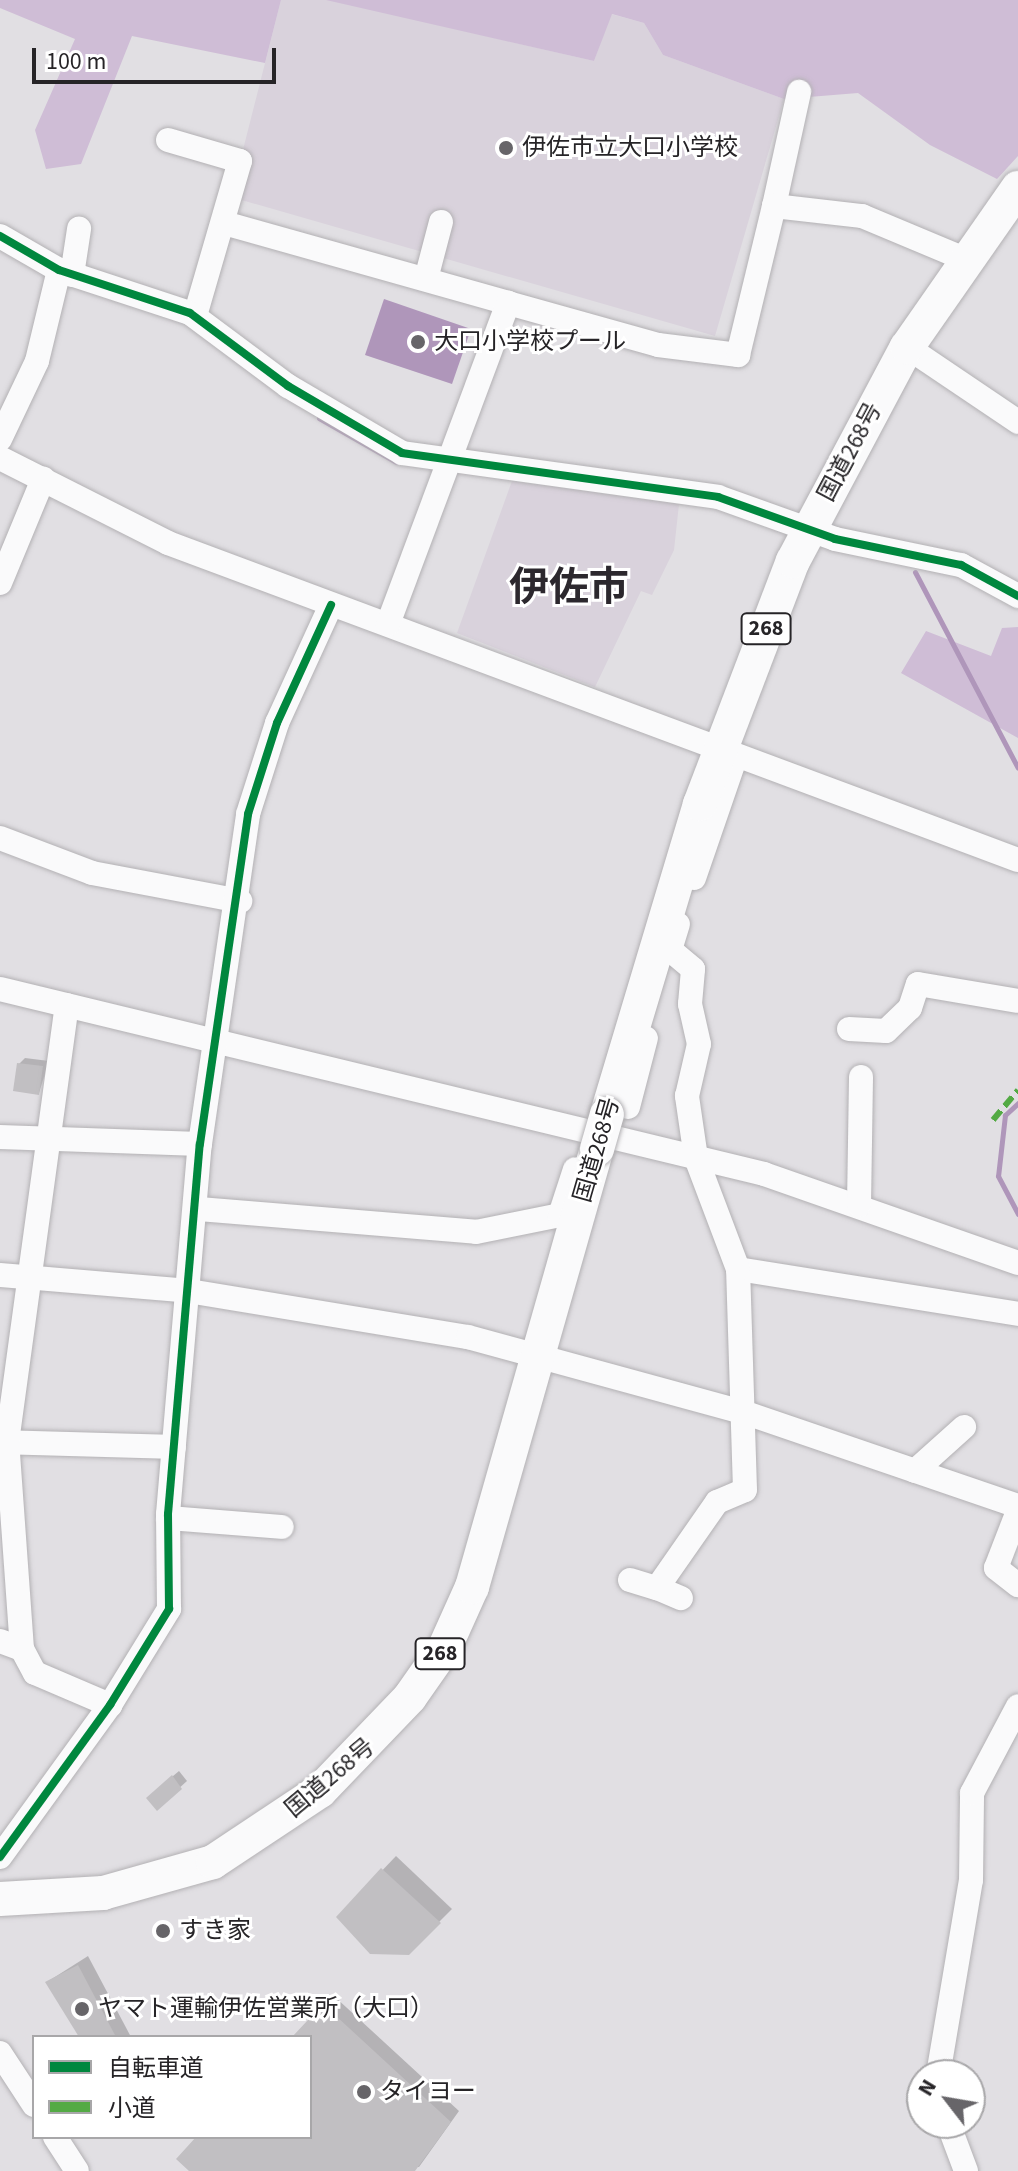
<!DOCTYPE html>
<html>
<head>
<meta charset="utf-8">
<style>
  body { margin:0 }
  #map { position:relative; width:1018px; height:2171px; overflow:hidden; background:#e1dfe3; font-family:"Source Sans 3","Noto Sans JP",sans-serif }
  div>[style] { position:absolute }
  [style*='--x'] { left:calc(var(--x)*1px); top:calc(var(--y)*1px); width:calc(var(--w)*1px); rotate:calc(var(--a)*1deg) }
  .built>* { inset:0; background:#d9d2dc }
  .green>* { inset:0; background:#cfbdd6 }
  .water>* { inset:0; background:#af96ba }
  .shadow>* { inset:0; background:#0003 }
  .stream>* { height:5px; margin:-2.5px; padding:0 2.5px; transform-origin:2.5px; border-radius:2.5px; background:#af96ba }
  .building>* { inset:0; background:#c1bfc2 }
  .roads { filter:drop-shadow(0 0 2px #b3b1b4) drop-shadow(0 0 2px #b3b1b4) }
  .minor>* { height:24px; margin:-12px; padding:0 12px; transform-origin:12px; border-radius:12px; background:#fafafb }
  .highway>* { height:34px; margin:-17px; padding:0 17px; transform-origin:17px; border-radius:17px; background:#fafafb }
  .bridges { filter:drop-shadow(0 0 2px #b3b1b4) drop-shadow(0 0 2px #b3b1b4) }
  .highway-bridge>* { height:34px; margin:-17px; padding:0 17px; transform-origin:17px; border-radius:17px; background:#fafafb }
  .quiet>* { height:6px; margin-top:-3px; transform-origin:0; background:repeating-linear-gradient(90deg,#53aa44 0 12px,transparent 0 18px) }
  .cycleway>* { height:8px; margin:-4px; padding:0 4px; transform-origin:4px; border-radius:4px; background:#00873e }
  .dots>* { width:22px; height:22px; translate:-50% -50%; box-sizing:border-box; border:4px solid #fff; border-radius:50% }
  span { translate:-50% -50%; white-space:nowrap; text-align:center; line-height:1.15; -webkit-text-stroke:6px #fff; paint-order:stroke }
  .shield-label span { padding:2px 6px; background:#fff; border:2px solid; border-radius:6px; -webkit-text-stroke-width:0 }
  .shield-label { font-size:22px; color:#262427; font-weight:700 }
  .poi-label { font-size:24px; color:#262427 }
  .left { translate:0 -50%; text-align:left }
  .street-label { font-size:24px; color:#262427 }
  .town-label { font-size:40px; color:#2c282e; font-weight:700 }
  .legend { position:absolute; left:32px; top:2035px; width:280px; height:104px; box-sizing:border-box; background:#fff; border:2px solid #a8a7a9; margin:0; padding:10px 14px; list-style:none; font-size:24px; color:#262427 }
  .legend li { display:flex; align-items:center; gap:16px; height:40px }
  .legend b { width:40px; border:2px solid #a8a7a9 }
  .north { position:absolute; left:906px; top:2059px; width:80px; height:80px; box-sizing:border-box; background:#fff; border:2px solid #a8a7a9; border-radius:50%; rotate:301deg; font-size:22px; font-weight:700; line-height:32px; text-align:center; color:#262427 }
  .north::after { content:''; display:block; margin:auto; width:28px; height:36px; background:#676569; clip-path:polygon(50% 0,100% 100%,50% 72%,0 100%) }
  .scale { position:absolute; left:32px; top:48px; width:244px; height:36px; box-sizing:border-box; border:4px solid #262427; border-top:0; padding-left:10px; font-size:24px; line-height:28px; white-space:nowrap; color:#262427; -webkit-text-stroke:6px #fff; paint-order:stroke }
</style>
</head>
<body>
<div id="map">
  <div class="built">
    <i style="clip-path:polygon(281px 0,330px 0,594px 61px,611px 14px,644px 23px,663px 55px,784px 99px,715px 336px,231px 197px)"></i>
    <i style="clip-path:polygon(512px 481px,679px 504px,674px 550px,652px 595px,641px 591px,595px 687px,457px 633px)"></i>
  </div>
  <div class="green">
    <i style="clip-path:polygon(0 0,281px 0,265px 63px,132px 36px,81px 164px,46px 169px,35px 130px,75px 39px,0 8px)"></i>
    <i style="clip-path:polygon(326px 0,1018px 0,1018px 156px,997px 179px,930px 145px,858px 93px,784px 99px,663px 55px,644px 23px,612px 14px,594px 61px)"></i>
    <i style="clip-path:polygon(1018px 627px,1018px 738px,901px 673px,926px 631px,991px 656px,1002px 628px)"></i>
  </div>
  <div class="water">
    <i style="clip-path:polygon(384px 299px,471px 329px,452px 384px,365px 355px)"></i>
  </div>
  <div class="shadow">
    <i style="clip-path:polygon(25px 1058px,49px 1061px,39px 1093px,19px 1064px)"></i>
    <i style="clip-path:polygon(179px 1771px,187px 1781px,157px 1808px,154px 1792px)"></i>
    <i style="clip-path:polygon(396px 1856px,452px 1909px,408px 1953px,338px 1917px)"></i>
    <i style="clip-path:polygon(88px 1956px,131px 2037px,81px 2037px,47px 1982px)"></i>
    <i style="clip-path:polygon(334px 1996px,459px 2111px,419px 2167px,192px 2171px,199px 2137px,310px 2137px,310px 2037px,295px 2037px)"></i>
  </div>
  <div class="stream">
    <i style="--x:319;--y:418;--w:89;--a:29.7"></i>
    <i style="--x:915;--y:572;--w:221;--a:62.3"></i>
    <i style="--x:1018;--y:1103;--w:18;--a:137"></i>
    <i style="--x:1005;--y:1115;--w:61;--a:96.5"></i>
    <i style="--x:998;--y:1176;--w:43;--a:62.2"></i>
  </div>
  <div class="building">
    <i style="clip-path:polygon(17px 1063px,43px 1066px,39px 1095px,13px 1091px)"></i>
    <i style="clip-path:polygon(172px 1775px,182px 1789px,157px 1811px,146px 1798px)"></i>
    <i style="clip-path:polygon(381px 1868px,441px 1923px,409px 1955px,370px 1954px,336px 1917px)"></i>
    <i style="clip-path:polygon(78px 1965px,116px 2037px,79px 2037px,45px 1982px)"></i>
    <i style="clip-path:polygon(323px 2004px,451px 2122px,415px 2171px,189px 2171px,176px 2159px,196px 2137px,310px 2137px,310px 2037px,292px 2037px)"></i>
  </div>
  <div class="roads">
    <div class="minor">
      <i style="--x:168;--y:140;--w:75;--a:16.3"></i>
      <i style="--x:240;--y:161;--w:161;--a:106.2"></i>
      <i style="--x:774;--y:206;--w:117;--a:-77.6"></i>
      <i style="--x:224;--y:223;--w:295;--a:15.7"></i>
      <i style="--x:0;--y:236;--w:68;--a:30"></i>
      <i style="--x:59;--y:270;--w:138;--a:18.2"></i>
      <i style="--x:190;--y:313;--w:122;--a:36.7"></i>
      <i style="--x:288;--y:386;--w:132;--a:30.4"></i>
      <i style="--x:402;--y:453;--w:319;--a:7.9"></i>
      <i style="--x:718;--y:497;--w:124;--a:19.7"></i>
      <i style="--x:835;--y:539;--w:129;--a:11.7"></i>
      <i style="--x:961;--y:565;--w:65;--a:28.5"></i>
      <i style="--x:72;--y:275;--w:47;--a:-81.3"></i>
      <i style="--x:426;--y:279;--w:59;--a:-75.3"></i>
      <i style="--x:907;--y:347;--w:134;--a:34"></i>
      <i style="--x:0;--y:439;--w:86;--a:-64.6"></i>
      <i style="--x:37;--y:361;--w:94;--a:-76.4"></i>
      <i style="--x:0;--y:458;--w:188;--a:26.8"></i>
      <i style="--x:168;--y:543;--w:907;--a:20.45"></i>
      <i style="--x:0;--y:583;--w:113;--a:-67.5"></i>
      <i style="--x:388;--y:624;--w:343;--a:-69.5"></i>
      <i style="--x:508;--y:303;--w:156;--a:15.6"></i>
      <i style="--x:658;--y:345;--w:81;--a:7.1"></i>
      <i style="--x:738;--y:355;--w:153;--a:-76.4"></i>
      <i style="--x:774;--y:206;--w:89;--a:6.5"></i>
      <i style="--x:862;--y:216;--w:112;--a:22.7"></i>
      <i style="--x:0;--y:838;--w:98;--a:20.8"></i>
      <i style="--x:92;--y:873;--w:151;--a:10.7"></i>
      <i style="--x:694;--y:878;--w:126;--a:-71"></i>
      <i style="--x:0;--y:989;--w:786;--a:13.61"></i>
      <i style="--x:764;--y:1174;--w:269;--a:19.3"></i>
      <i style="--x:849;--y:1029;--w:37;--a:3"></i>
      <i style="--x:886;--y:1031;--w:33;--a:-44"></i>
      <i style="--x:910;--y:1008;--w:25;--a:-72"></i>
      <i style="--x:918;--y:984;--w:101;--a:9.6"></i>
      <i style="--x:628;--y:1107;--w:71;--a:-75.4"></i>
      <i style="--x:0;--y:1137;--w:200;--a:2"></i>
      <i style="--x:859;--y:1205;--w:128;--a:-89.1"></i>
      <i style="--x:199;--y:1209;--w:278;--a:4.7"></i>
      <i style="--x:476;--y:1232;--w:86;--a:-11.4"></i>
      <i style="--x:560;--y:1215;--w:48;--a:-71.9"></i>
      <i style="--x:738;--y:1269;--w:284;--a:9.1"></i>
      <i style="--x:0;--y:1275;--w:190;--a:4.8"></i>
      <i style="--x:189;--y:1291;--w:283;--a:9.4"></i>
      <i style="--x:468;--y:1337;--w:288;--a:15.3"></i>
      <i style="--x:746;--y:1413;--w:287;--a:18.9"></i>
      <i style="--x:0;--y:1442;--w:174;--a:1.6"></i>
      <i style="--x:915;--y:1471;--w:66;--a:-41.9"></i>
      <i style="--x:1018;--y:1511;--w:61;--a:111.1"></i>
      <i style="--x:996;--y:1568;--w:28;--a:38"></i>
      <i style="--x:168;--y:1518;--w:114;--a:4.5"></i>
      <i style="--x:630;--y:1580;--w:28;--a:17"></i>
      <i style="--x:657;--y:1588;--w:105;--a:-55.1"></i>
      <i style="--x:717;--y:1502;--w:30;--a:-23"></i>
      <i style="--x:745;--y:1490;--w:221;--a:-91.8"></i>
      <i style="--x:738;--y:1269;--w:119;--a:-110.7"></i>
      <i style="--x:696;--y:1158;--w:63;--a:-98.3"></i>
      <i style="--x:687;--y:1096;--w:53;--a:-77"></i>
      <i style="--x:699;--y:1044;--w:41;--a:-102.7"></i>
      <i style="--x:690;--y:1004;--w:35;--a:-85"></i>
      <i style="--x:693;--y:969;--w:30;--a:-140"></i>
      <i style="--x:670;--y:950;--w:27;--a:-73"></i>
      <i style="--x:657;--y:1588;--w:26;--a:23"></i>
      <i style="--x:0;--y:1641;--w:23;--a:20"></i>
      <i style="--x:22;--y:1649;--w:27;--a:62"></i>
      <i style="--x:35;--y:1673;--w:82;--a:23.1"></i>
      <i style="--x:22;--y:1649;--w:208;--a:-94.1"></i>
      <i style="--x:7;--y:1442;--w:441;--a:-82.2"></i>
      <i style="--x:0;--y:1857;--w:188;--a:-54.1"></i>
      <i style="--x:110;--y:1705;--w:113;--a:-58.4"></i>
      <i style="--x:169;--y:1609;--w:95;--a:-90.6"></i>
      <i style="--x:168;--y:1514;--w:371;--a:-85.1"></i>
      <i style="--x:200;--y:1144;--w:333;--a:-81.7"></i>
      <i style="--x:248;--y:814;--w:96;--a:-72.3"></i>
      <i style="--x:277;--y:723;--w:130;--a:-65.4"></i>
      <i style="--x:0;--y:2053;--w:62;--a:56.8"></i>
      <i style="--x:938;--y:2075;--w:198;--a:-80.4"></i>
      <i style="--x:971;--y:1880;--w:87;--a:-89.3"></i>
      <i style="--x:972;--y:1793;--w:98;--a:-62.1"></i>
      <i style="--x:948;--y:2123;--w:51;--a:69.4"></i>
      <i style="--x:55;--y:2137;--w:40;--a:57.1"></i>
    </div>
    <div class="highway">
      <i style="--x:607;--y:1114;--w:324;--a:-73.3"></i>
      <i style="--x:700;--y:804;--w:260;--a:-69.1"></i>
      <i style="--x:793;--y:561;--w:242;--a:-62"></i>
      <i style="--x:907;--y:347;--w:194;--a:-55.1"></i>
      <i style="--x:0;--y:1899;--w:103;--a:-3.3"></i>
      <i style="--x:103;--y:1893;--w:114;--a:-15.7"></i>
      <i style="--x:213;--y:1862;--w:128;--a:-33.6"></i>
      <i style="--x:320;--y:1791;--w:130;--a:-46.2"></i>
      <i style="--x:410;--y:1697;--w:61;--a:-55"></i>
      <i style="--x:445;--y:1647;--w:66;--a:-65.8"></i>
      <i style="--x:472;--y:1587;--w:455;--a:-74.1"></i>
    </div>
  </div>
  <div class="bridges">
    <div class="highway-bridge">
      <i style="--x:597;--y:1149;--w:36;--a:-74"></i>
    </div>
  </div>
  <div class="quiet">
    <i style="--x:993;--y:1120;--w:39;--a:-50"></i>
  </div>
  <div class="cycleway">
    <i style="--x:0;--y:236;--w:68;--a:30"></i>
    <i style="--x:59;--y:270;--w:138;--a:18.2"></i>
    <i style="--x:190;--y:313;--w:122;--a:36.7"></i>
    <i style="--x:288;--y:386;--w:132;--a:30.4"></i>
    <i style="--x:402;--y:453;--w:319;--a:7.9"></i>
    <i style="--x:718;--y:497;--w:124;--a:19.7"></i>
    <i style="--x:835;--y:539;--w:129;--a:11.7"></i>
    <i style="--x:961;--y:565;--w:65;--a:28.5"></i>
    <i style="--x:0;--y:1857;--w:188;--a:-54.1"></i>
    <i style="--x:110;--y:1705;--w:113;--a:-58.4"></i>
    <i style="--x:169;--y:1609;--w:95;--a:-90.6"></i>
    <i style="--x:168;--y:1514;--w:371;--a:-85.1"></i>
    <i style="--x:200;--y:1144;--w:333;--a:-81.7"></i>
    <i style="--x:248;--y:814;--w:96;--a:-72.3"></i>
    <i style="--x:277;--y:723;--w:130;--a:-65.4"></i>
  </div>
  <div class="dots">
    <i style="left:506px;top:148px;background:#676569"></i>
    <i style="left:418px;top:342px;background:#676569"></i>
    <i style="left:163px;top:1931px;background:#676569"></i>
    <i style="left:82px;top:2009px;background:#676569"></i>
    <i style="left:364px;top:2092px;background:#676569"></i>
  </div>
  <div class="shield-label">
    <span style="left:766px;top:629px">268</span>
    <span style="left:440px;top:1654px">268</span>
  </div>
  <div class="poi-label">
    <span class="left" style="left:522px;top:148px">伊佐市立大口小学校</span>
    <span class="left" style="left:434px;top:342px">大口小学校プール</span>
    <span class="left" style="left:179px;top:1931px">すき家</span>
    <span class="left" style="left:98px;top:2009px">ヤマト運輸伊佐営業所（大口）</span>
    <span class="left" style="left:380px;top:2092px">タイヨー</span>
  </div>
  <div class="street-label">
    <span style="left:850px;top:452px;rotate:-62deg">国道268号</span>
    <span style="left:597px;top:1150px;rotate:-74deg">国道268号</span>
    <span style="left:330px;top:1778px;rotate:-40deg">国道268号</span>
  </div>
  <div class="town-label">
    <span style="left:569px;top:588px">伊佐市</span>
  </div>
  <ul class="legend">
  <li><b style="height:10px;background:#00873e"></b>自転車道</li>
  <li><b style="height:10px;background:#53aa44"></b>小道</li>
  </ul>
  <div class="north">N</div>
  <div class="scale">100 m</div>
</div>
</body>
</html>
